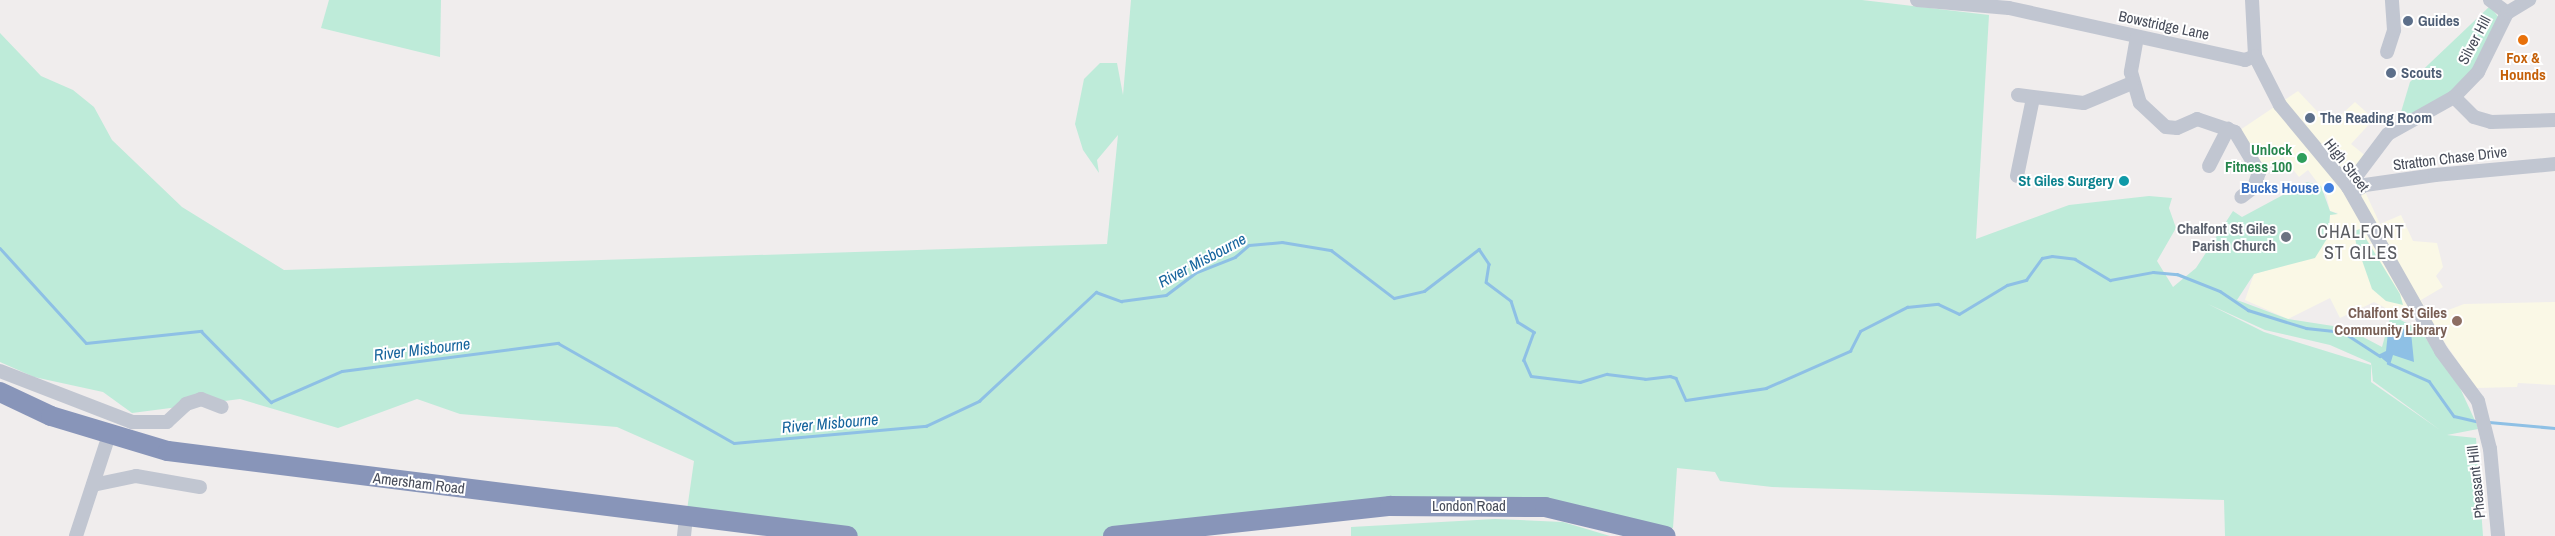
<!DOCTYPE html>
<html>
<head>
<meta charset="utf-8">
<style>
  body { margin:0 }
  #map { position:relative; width:2555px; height:536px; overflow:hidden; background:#f0eded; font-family:"Archivo Narrow",sans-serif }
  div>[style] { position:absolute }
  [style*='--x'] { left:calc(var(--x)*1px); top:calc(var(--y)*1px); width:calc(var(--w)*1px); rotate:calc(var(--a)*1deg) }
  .commercial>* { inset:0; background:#faf8e6 }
  .green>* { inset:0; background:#beebd9 }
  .water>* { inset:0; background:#8ec0e5 }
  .stream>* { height:2.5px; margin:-1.25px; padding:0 1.25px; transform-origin:1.25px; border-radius:1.25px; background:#8ec0e5 }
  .minor>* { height:14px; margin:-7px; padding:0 7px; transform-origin:7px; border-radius:7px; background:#c1c6d1 }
  .highway>* { height:20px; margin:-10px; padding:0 10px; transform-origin:10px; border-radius:10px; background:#8895b9 }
  .dots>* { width:14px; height:14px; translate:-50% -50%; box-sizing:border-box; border:2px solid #fff; border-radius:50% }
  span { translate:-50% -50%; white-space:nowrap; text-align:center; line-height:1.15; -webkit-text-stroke:4px #fff; paint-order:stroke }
  .service-label { font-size:15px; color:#4e5e75; font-weight:700 }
  .left { translate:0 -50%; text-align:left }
  .street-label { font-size:15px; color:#474c59 }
  .food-label { font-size:15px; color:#c56008; font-weight:700 }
  .leisure-label { font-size:15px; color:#27864d; font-weight:700 }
  .right { translate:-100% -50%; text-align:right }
  .culture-label { font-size:15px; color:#0d838f; font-weight:700 }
  .shop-label { font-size:15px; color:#366cbe; font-weight:700 }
  .worship-label { font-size:15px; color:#5b616d; font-weight:700 }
  .education-label { font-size:15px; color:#785e54; font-weight:700 }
  .water-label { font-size:16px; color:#16649d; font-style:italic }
  .quarter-label { font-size:18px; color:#5a5c61; letter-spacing:1px }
</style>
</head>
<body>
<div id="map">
  <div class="commercial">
    <i style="clip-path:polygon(2298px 91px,2330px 125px,2355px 102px,2374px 119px,2351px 144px,2367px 157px,2361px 183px,2380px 224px,2401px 215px,2413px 241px,2437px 243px,2443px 267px,2436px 276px,2443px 287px,2421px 300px,2430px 317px,2464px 304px,2555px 302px,2555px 385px,2518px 383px,2517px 387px,2476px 388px,2417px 302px,2397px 314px,2374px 302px,2340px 318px,2330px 298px,2288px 319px,2245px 300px,2254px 274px,2292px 263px,2328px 237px,2330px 215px,2338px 213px,2330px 211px,2326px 194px,2308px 170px,2299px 177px,2283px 157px,2264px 171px,2240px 130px)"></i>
  </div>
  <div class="green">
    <i style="clip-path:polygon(329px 0,441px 0,440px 57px,321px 28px)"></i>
    <i style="clip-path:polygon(evenodd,1131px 0,1862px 0,1989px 15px,1976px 239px,2069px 205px,2149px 196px,2172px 198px,2169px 208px,2176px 228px,2157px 261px,2173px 287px,2196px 268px,2233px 211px,2242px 217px,2307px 182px,2321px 186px,2330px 211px,2338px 214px,2330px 215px,2328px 237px,2315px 258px,2254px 274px,2237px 300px,2288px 319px,2346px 328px,2382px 347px,2391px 315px,2420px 330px,2460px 388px,2477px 425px,2478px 429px,2447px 435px,2476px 438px,2483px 536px,2225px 536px,2224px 500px,1772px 487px,1720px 481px,1715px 472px,1677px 468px,1673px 528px,1545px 507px,1372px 507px,1113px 536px,827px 536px,686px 517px,694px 461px,617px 427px,460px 414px,417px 399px,338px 428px,240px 399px,132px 413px,103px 392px,34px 377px,0 362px,0 33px,41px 76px,73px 90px,94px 107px,112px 140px,182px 207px,284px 270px,1107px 244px,1118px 135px,1097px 160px,1099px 173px,1083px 150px,1075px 124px,1084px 79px,1100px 63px,1117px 63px,1123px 95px,1131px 0,2208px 304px,2265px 330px,2330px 345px,2371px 363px,2373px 381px,2440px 430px,2371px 382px,2371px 365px,2264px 332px,2208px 304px)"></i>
    <i style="clip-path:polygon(2490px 6px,2499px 18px,2483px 58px,2451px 94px,2398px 122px,2410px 82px)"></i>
    <i style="clip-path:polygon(2360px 229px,2400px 294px,2403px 305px,2386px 301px,2372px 289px,2356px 243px,2354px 231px)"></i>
    <i style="clip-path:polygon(1495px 519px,1563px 522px,1610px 536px,1351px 536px,1351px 527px)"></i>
  </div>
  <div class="water">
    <i style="clip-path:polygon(2389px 323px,2411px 332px,2414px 362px,2393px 355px,2390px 365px,2378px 355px,2386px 351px)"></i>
  </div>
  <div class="stream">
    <i style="--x:0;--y:248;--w:128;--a:47.8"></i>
    <i style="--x:86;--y:343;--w:116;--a:-6"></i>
    <i style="--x:201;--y:331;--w:100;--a:45.4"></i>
    <i style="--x:271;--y:402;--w:77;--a:-23.6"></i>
    <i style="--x:342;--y:371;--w:218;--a:-7.4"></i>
    <i style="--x:558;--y:343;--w:202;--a:29.6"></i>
    <i style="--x:734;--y:443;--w:193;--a:-5.1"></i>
    <i style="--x:926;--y:426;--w:59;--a:-25.3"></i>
    <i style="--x:979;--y:401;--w:160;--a:-43"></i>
    <i style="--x:1096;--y:292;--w:27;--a:20"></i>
    <i style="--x:1121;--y:301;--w:45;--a:-7.6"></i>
    <i style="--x:1166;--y:295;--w:36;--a:-37"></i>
    <i style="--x:1195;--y:273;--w:43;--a:-21.8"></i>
    <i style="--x:1235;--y:257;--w:18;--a:-41"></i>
    <i style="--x:1249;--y:245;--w:33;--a:-5"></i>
    <i style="--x:1282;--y:242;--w:50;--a:9.3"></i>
    <i style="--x:1331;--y:250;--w:79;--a:37.3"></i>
    <i style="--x:1394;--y:298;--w:31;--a:-13"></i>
    <i style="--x:1424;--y:291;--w:69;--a:-37.4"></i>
    <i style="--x:1479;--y:249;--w:18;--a:56"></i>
    <i style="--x:1489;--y:264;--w:18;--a:99"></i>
    <i style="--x:1486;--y:282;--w:31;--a:37"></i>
    <i style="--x:1511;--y:301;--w:22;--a:72"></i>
    <i style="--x:1518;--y:322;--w:19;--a:32"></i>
    <i style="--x:1534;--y:332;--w:30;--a:110"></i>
    <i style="--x:1524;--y:360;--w:17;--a:66"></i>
    <i style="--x:1531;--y:376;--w:49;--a:7"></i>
    <i style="--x:1580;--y:382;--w:28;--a:-17"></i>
    <i style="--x:1607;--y:374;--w:38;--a:7"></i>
    <i style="--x:1645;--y:379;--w:25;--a:-7"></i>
    <i style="--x:1670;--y:376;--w:6;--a:18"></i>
    <i style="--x:1676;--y:378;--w:24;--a:66"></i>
    <i style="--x:1686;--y:400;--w:81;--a:-8.5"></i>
    <i style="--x:1766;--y:388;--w:92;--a:-23.8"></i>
    <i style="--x:1850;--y:351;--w:22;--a:-63"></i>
    <i style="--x:1860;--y:331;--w:53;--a:-27.1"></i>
    <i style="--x:1907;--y:307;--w:31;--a:-6"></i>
    <i style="--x:1938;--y:304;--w:23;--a:25"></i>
    <i style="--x:1959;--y:314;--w:56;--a:-31.1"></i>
    <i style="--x:2007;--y:285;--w:20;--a:-15"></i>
    <i style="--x:2026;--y:280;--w:27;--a:-54"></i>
    <i style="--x:2042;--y:258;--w:10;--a:-11"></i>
    <i style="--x:2052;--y:256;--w:23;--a:7"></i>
    <i style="--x:2075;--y:259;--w:41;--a:31"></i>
    <i style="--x:2110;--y:280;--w:44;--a:-10.5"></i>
    <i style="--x:2153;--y:272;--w:24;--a:5"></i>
    <i style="--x:2177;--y:274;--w:46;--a:21.6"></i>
    <i style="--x:2220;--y:291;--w:34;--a:34"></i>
    <i style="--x:2248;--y:310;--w:61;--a:17.2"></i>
    <i style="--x:2306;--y:328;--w:37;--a:6"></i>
    <i style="--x:2343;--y:332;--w:44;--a:33"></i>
    <i style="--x:2388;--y:363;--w:45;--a:23.7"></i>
    <i style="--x:2429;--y:381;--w:43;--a:54.5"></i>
    <i style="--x:2454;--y:416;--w:26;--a:13"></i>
    <i style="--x:2489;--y:422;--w:66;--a:5.2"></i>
  </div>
  <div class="minor">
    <i style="--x:1917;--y:0;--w:92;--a:5"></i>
    <i style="--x:2009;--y:8;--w:242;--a:12.4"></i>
    <i style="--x:2245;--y:60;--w:11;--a:-22"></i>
    <i style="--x:2252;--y:0;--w:56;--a:86.9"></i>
    <i style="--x:2255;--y:56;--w:55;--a:63"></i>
    <i style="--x:2280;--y:105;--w:107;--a:50.3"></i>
    <i style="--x:2348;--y:187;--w:189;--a:60.4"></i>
    <i style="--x:2441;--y:351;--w:62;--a:53.5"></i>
    <i style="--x:2478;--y:401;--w:49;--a:76"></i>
    <i style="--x:2490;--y:449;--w:87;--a:84.7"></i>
    <i style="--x:2490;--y:0;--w:21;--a:37"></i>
    <i style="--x:2137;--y:37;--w:36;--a:100"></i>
    <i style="--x:2131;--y:72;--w:32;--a:74"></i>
    <i style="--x:2140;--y:103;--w:35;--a:43"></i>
    <i style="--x:2166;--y:127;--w:11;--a:5"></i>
    <i style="--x:2177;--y:128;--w:22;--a:-24"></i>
    <i style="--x:2197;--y:119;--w:40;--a:18.9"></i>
    <i style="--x:2235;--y:132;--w:47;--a:59"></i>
    <i style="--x:2259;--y:172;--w:16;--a:108"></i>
    <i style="--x:2254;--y:187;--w:16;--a:142"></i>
    <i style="--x:2387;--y:52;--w:23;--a:-72"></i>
    <i style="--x:2394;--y:30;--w:30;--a:-94"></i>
    <i style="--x:2018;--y:95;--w:66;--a:6.9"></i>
    <i style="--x:2084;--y:103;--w:52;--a:-22.6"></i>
    <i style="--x:2454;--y:97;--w:28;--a:45"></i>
    <i style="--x:2474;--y:117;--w:18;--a:16"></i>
    <i style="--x:2491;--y:122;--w:64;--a:-1.8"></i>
    <i style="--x:2209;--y:166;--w:42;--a:-62.8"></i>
    <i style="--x:2017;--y:176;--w:80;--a:-78.4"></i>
    <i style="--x:2348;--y:187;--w:66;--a:-53"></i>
    <i style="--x:2388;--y:134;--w:76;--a:-29.3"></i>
    <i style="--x:2454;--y:97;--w:35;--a:-46"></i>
    <i style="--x:2478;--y:72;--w:66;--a:-63.8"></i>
    <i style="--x:2507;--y:13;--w:26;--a:-31"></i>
    <i style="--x:2352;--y:193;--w:15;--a:-32"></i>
    <i style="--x:2365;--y:185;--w:71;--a:-8.1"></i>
    <i style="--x:2435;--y:175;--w:121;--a:-5.2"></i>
    <i style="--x:0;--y:371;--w:142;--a:21.1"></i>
    <i style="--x:132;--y:422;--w:35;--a:0"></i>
    <i style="--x:167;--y:422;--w:26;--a:-43"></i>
    <i style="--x:186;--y:404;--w:16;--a:-18"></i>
    <i style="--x:201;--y:399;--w:22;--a:21"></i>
    <i style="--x:93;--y:485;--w:44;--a:-11.8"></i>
    <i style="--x:136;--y:476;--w:65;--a:9.8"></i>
    <i style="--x:76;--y:536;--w:106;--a:-71.9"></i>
    <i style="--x:684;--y:536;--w:19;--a:-84"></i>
  </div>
  <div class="highway">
    <i style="--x:0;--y:392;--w:56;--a:25.2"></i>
    <i style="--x:51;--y:416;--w:122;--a:16.7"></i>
    <i style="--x:168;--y:451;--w:685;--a:7.13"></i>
    <i style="--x:1113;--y:536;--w:279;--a:-6.2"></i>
    <i style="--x:1390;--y:506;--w:155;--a:0.4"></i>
    <i style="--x:1545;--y:507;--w:124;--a:13.5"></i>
  </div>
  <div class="dots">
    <i style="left:2408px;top:21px;background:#5c6f8a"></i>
    <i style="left:2523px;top:40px;background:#e8710a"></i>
    <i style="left:2391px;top:73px;background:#5c6f8a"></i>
    <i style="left:2310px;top:118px;background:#5c6f8a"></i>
    <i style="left:2302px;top:158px;background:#2e9e5b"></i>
    <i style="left:2124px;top:181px;background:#0f9aa8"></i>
    <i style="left:2329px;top:188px;background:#3f7fe0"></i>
    <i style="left:2286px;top:237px;background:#6b7280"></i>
    <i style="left:2457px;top:321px;background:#8d6e63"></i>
  </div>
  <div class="service-label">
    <span class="left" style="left:2418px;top:21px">Guides</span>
    <span class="left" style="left:2401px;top:73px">Scouts</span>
    <span class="left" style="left:2320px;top:118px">The Reading Room</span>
  </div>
  <div class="street-label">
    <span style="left:2164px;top:25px;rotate:12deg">Bowstridge Lane</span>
    <span style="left:2474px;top:40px;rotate:-62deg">Silver Hill</span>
    <span style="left:2450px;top:158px;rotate:-7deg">Stratton Chase Drive</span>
    <span style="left:2347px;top:165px;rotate:52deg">High Street</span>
    <span style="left:2476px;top:482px;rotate:-96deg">Pheasant Hill</span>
    <span style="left:419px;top:483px;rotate:7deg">Amersham Road</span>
    <span style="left:1469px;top:506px">London Road</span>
  </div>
  <div class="food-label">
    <span style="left:2523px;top:66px">Fox &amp;<br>Hounds</span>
  </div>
  <div class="leisure-label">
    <span class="right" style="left:2292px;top:158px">Unlock<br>Fitness 100</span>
  </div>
  <div class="culture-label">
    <span class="right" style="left:2114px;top:181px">St Giles Surgery</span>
  </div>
  <div class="shop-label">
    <span class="right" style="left:2319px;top:188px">Bucks House</span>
  </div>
  <div class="worship-label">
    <span class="right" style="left:2276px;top:237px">Chalfont St Giles<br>Parish Church</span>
  </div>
  <div class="education-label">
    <span class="right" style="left:2447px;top:321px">Chalfont St Giles<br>Community Library</span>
  </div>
  <div class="water-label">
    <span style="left:1202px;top:260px;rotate:-28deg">River Misbourne</span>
    <span style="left:422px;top:349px;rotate:-7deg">River Misbourne</span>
    <span style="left:830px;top:423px;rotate:-5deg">River Misbourne</span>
  </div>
  <div class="quarter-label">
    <span style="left:2361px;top:243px">CHALFONT<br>ST GILES</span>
  </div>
</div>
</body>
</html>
